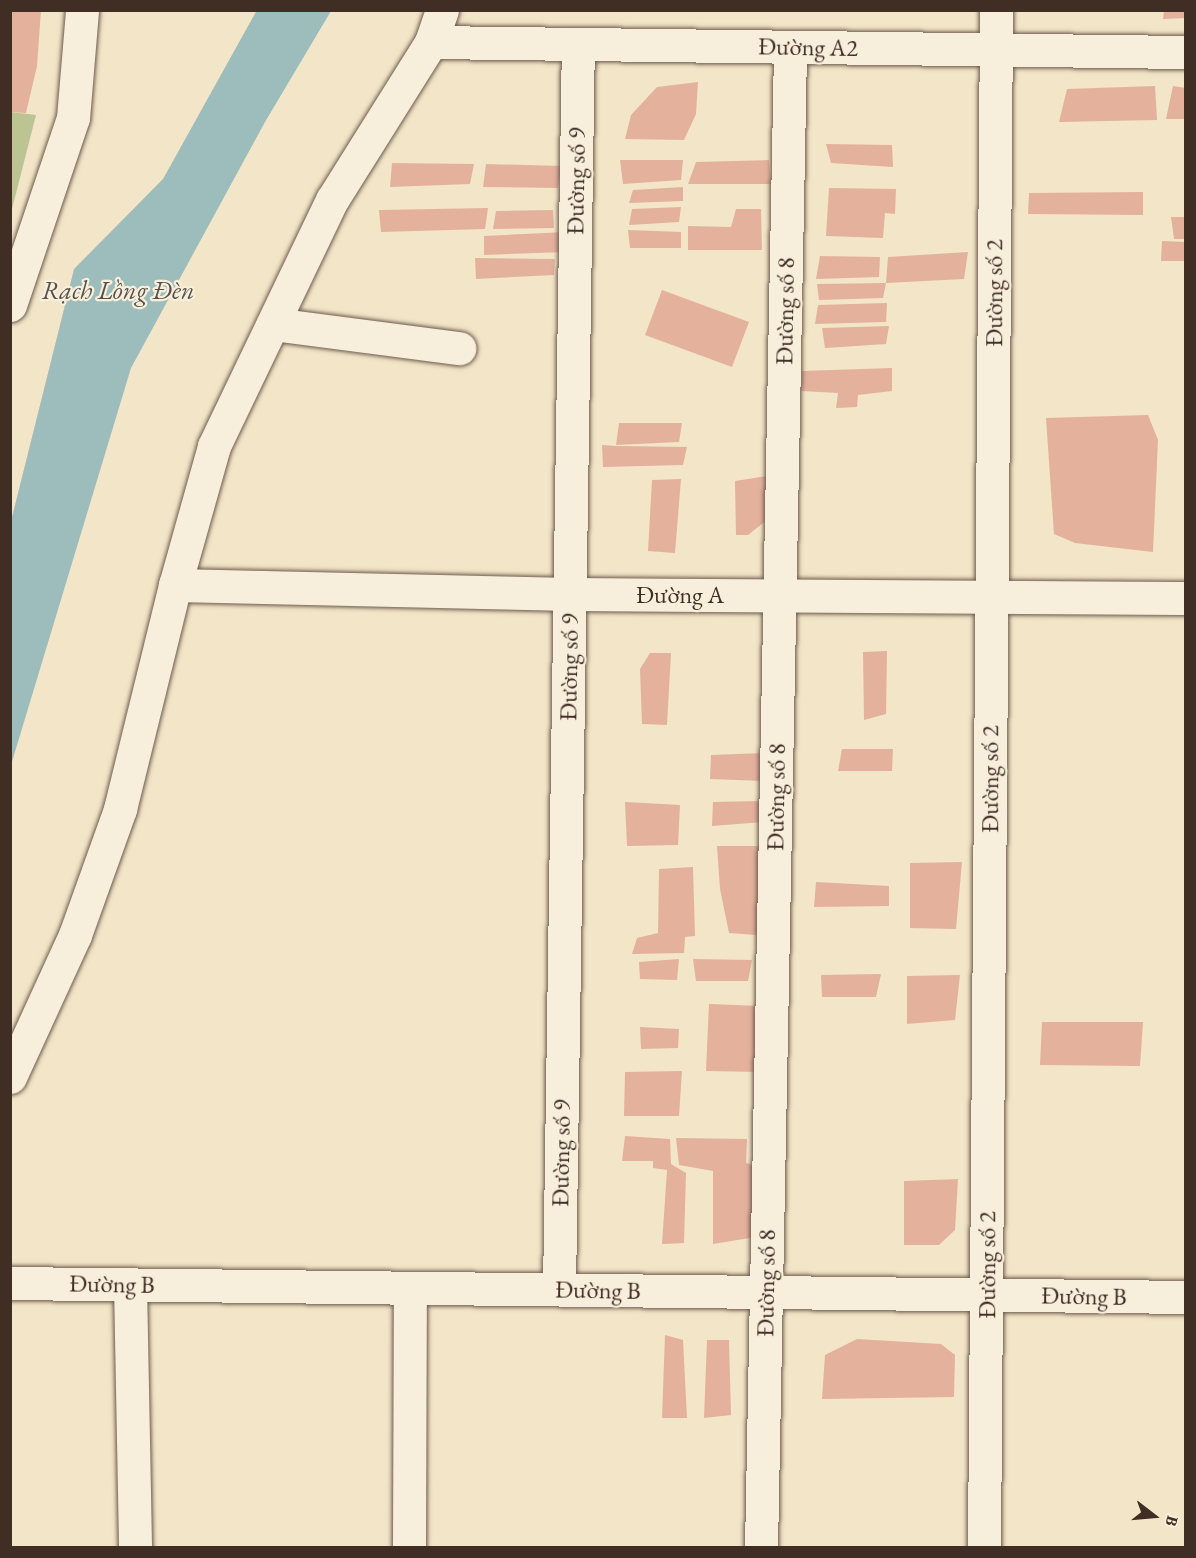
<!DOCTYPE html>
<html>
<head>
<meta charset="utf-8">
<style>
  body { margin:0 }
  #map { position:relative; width:1196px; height:1558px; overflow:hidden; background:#f3e5c7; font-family:"EB Garamond",serif }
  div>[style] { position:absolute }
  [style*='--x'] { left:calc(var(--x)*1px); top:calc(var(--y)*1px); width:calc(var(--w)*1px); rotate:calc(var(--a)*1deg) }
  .green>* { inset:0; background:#bdc494 }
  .water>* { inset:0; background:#9dbdbc }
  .building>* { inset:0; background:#e4b19d }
  .roads { filter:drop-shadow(0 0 2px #6d5b4d) drop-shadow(0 0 2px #6d5b4d) }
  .minor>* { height:33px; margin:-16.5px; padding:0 16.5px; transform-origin:16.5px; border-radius:16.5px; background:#f7eedb }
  span { translate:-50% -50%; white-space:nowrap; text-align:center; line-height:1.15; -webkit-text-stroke:4.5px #f7eedb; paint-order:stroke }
  .street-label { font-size:24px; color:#402d24 }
  .water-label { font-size:26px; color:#57514a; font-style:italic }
  .frame { position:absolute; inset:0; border:12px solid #402d24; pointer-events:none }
  .north { position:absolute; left:1124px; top:1486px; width:60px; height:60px; -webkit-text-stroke:4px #f7eedb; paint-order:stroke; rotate:106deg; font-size:16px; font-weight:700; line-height:24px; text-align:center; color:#402d24 }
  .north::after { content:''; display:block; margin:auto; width:21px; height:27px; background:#402d24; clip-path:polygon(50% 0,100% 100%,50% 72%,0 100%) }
</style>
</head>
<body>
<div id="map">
  <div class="green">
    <i style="clip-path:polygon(11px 112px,36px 115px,11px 213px)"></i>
  </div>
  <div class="water">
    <i style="clip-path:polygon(257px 10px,331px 11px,265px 122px,131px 368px,11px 765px,11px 521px,74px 269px,163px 179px)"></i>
  </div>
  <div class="building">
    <i style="clip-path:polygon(10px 10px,41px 10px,37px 66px,26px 113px,10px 112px)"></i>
    <i style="clip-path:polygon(1164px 10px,1186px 10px,1186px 18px,1163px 19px)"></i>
    <i style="clip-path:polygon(698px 82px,696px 114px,684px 140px,625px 139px,631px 115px,657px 87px)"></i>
    <i style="clip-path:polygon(1155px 86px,1157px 120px,1059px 122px,1067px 89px)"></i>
    <i style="clip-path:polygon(1173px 86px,1186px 88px,1186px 119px,1166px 119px)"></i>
    <i style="clip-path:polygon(826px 144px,892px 145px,893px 167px,831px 163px)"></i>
    <i style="clip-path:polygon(620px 160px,683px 160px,681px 180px,623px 184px)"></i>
    <i style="clip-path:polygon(769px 160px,771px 184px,688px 184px,696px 162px)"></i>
    <i style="clip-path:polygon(392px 163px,474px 164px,470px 184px,390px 187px)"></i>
    <i style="clip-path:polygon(486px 164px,561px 166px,558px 188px,483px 187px)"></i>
    <i style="clip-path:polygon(683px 187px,683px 201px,629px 203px,633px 190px)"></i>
    <i style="clip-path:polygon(829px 188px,896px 189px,895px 214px,885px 213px,883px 238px,826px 236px)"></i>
    <i style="clip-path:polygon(1143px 192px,1143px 215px,1028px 214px,1029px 193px)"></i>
    <i style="clip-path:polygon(681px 207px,679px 222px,629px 225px,632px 209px)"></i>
    <i style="clip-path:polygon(488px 208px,485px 229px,381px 232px,379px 210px)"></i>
    <i style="clip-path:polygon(736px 209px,761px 209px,762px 250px,688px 250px,688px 226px,731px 227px)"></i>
    <i style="clip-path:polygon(553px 210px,554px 228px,493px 229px,496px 211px)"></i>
    <i style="clip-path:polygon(1171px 217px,1186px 217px,1186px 239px,1174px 239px)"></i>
    <i style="clip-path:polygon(628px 230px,681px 232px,681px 248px,630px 248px)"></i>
    <i style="clip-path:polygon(566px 232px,566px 252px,484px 255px,484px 236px)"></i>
    <i style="clip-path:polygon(1162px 241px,1186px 242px,1186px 261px,1161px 261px)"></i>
    <i style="clip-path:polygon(968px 252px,964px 279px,886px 283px,888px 257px)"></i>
    <i style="clip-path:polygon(820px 256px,880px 257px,879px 277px,816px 279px)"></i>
    <i style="clip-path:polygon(475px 258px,555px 259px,554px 275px,476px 279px)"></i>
    <i style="clip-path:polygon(886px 283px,883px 298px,819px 300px,817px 284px)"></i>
    <i style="clip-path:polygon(662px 290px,749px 322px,732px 367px,645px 335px)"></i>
    <i style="clip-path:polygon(887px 303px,886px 322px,815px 324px,818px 305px)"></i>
    <i style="clip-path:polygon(889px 326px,886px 344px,825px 348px,822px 328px)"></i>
    <i style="clip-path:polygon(892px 368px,892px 391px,858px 395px,857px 407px,836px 408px,838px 393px,801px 391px,802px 371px)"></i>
    <i style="clip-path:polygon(1148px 415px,1158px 440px,1153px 552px,1075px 543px,1054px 534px,1046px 418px)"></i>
    <i style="clip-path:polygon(619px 423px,682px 423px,679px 442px,616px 445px)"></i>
    <i style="clip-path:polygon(602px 445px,616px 446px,687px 447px,683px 465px,603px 467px)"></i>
    <i style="clip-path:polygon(768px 476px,767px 520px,748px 535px,736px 535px,735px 481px)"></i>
    <i style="clip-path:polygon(681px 479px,675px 553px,648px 551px,652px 480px)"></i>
    <i style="clip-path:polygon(887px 651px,886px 714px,864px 720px,863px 652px)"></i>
    <i style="clip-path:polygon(650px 653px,671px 653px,667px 725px,642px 724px,640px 669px)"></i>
    <i style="clip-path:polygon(842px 749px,893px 749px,892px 771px,838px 771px)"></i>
    <i style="clip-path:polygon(766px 753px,764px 781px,710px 779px,711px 755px)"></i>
    <i style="clip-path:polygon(763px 801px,764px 822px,712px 826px,713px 802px)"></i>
    <i style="clip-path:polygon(625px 802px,680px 805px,678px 845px,627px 846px)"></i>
    <i style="clip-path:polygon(717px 846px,760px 846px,762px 912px,756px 935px,729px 933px,720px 889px)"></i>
    <i style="clip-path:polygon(962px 862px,956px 929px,910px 928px,910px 863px)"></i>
    <i style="clip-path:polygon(693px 867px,695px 936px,685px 937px,684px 953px,632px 954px,637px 938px,658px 933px,659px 869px)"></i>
    <i style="clip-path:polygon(816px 882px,889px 886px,889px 906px,814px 907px)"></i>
    <i style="clip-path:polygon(679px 959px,677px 980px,640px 979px,639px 962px)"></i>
    <i style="clip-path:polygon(693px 959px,752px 960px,748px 981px,696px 981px)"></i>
    <i style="clip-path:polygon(881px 974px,876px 997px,822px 997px,821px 975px)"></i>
    <i style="clip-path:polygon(960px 975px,955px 1020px,907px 1024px,907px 976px)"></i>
    <i style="clip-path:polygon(709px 1004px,761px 1006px,760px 1072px,706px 1071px)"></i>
    <i style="clip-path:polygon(1042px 1022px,1143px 1022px,1140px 1066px,1040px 1065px)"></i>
    <i style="clip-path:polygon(640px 1027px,679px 1029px,678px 1048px,641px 1049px)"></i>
    <i style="clip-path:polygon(682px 1071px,679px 1116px,624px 1116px,625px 1072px)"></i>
    <i style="clip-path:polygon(625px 1136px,670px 1139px,671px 1164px,686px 1173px,684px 1243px,662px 1244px,667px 1170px,653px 1168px,653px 1161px,622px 1161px)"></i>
    <i style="clip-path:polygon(676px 1138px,747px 1139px,746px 1163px,760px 1168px,756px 1237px,713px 1244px,713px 1171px,679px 1165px)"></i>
    <i style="clip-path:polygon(958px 1179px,955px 1230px,939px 1245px,904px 1245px,904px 1181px)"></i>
    <i style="clip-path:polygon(665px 1335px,683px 1340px,687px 1418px,662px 1418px)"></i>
    <i style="clip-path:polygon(857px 1339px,941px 1344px,955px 1355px,954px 1397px,822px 1399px,825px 1355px)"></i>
    <i style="clip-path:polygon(707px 1340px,729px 1340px,731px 1415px,704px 1418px)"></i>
  </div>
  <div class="roads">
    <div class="minor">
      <i style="--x:431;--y:42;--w:755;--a:0.76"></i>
      <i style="--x:10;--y:305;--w:197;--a:-71.4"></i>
      <i style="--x:73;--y:118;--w:108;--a:-85.2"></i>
      <i style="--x:273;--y:324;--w:188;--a:7.4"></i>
      <i style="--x:175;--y:585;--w:395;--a:1.3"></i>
      <i style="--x:570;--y:594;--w:616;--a:0.37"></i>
      <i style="--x:10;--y:1077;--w:156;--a:-65.4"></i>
      <i style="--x:75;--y:935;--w:134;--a:-70.3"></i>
      <i style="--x:120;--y:809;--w:231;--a:-76.2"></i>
      <i style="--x:175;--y:585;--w:144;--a:-74.3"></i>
      <i style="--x:214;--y:446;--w:273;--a:-64.4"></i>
      <i style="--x:332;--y:200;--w:186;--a:-57.9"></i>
      <i style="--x:431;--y:42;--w:34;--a:-71"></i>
      <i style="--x:10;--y:1283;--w:1176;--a:0.68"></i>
      <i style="--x:130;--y:1284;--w:264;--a:88.9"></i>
      <i style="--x:559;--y:1289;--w:1245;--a:-89.13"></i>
      <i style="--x:409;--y:1548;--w:260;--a:-89.8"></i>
      <i style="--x:761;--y:1548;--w:1501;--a:-88.89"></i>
      <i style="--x:984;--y:1548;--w:1538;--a:-89.55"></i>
    </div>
  </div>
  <div class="street-label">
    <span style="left:808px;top:47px;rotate:1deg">Đường A2</span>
    <span style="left:576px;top:181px;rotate:-89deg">Đường số 9</span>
    <span style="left:994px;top:293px;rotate:-90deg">Đường số 2</span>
    <span style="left:785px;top:311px;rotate:-89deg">Đường số 8</span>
    <span style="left:680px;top:595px">Đường A</span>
    <span style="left:569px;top:667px;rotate:-89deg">Đường số 9</span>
    <span style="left:990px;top:779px;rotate:-90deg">Đường số 2</span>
    <span style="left:776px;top:797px;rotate:-89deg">Đường số 8</span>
    <span style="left:561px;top:1153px;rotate:-89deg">Đường số 9</span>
    <span style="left:987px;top:1265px;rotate:-90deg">Đường số 2</span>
    <span style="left:766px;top:1283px;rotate:-89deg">Đường số 8</span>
    <span style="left:112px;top:1284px;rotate:1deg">Đường B</span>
    <span style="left:598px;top:1290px;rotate:1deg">Đường B</span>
    <span style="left:1084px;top:1296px;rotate:1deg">Đường B</span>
  </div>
  <div class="water-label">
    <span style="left:118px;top:291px">Rạch Lồng Đèn</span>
  </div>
  <div class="frame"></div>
  <div class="north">B</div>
</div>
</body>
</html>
